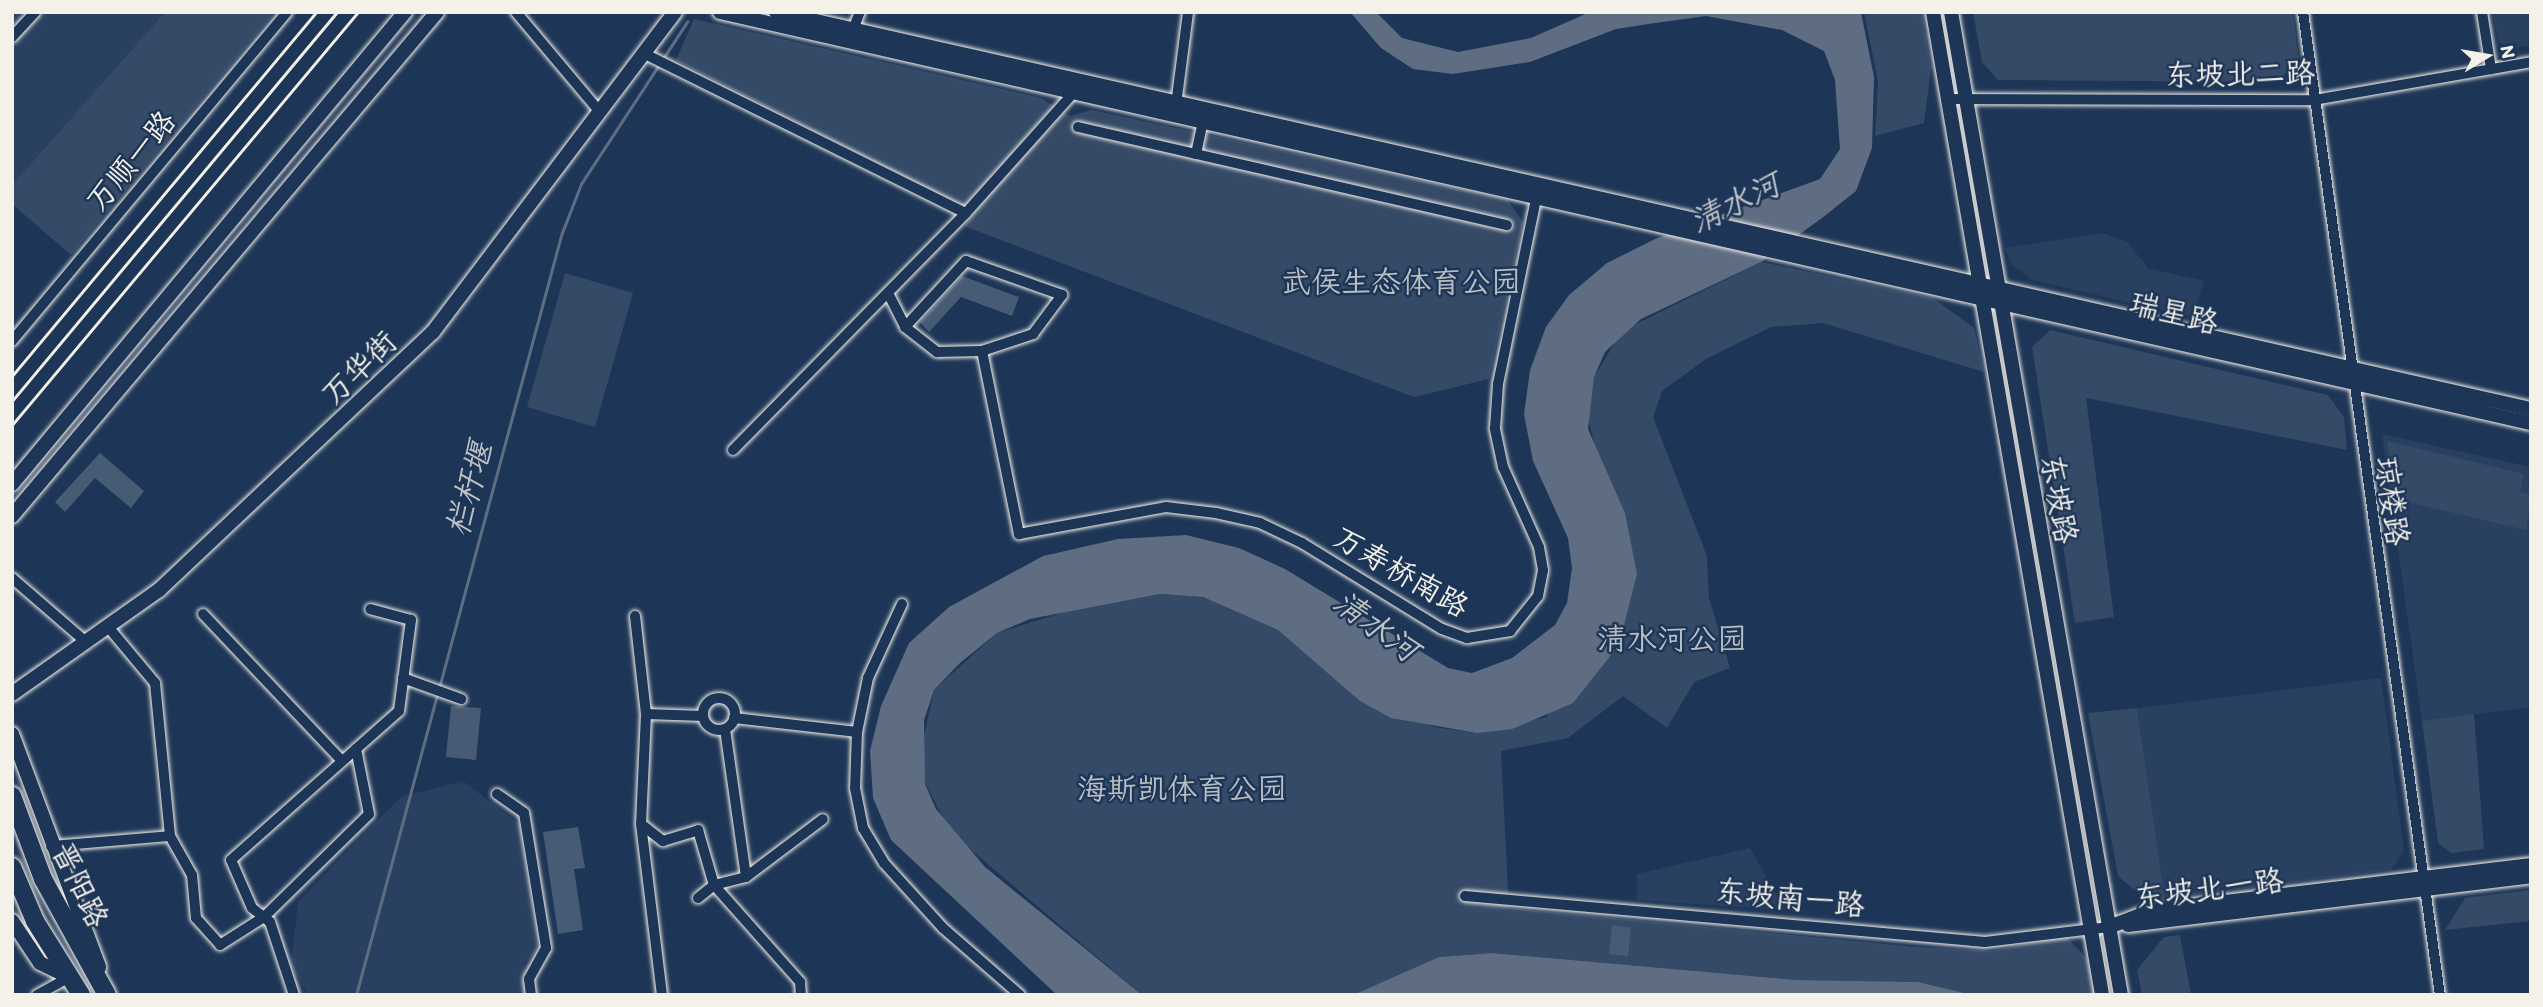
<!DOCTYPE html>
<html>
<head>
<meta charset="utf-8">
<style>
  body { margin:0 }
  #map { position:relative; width:2543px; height:1007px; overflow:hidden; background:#1d3557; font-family:Itim,"LXGW WenKai TC",sans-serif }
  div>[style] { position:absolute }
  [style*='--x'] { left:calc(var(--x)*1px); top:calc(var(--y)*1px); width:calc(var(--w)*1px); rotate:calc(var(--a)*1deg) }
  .built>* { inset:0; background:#2a4060 }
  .green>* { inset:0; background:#354a67 }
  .water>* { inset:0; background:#5e6d82 }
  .stream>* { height:2.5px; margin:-1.25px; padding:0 1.25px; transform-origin:1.25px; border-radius:1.25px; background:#5e6d82 }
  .building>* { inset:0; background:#485b74 }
  .roads { filter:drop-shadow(0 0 2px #f4f1e8) drop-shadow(0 0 2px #f4f1e8) }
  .street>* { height:10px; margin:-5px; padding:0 5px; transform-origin:5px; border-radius:5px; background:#1d3557 }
  .street>.ring { margin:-5px; padding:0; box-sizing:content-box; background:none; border:10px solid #1d3557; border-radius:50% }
  .secondary>* { height:14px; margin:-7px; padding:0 7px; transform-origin:7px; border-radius:7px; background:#1d3557 }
  .highway>* { height:18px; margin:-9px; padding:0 9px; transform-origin:9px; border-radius:9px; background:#1d3557 }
  .rail>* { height:2.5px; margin:-1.25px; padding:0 1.25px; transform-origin:1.25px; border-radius:1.25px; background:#f4f1e8 }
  span { translate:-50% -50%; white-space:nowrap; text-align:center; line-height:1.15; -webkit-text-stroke:5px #1d3557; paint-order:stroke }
  .street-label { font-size:30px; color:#f4f1e8 }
  .park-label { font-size:30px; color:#bbbfc1 }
  .water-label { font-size:32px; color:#c0c3c4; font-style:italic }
  .frame { position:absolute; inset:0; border:14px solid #f4f1e8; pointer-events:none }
  .north { position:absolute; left:2452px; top:21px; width:70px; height:70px; -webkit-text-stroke:5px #1d3557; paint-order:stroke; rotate:79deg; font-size:19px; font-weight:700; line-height:28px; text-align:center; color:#f4f1e8 }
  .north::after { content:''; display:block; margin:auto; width:24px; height:32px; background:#f4f1e8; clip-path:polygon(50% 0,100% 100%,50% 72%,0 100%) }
</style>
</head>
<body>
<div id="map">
  <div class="built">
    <i style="clip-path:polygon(12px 12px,165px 12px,12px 185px)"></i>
    <i style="clip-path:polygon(2493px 12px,2531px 12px,2531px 45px,2510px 49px,2498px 41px)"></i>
    <i style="clip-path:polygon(2103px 233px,2127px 242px,2148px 268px,2204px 281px,2192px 317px,2032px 280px,2011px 264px,2005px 248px)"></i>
    <i style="clip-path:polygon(2382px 434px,2531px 467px,2531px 707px,2422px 721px)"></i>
    <i style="clip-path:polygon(2381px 678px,2404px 850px,2391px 870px,2165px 898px,2137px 708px)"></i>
    <i style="clip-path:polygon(463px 781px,519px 824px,538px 952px,524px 962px,528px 995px,309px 995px,291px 967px,298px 902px,401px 797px)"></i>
    <i style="clip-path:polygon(1750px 848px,1785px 910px,1637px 900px,1637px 874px)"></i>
  </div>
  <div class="green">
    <i style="clip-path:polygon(165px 12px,275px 12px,71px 255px,12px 204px,12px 185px)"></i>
    <i style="clip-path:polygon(1864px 12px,1922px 12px,1931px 69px,1924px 123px,1875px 136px,1878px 81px)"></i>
    <i style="clip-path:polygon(1973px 12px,2293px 12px,2299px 65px,2273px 82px,1998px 80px,1982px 62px)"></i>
    <i style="clip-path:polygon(694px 19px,1041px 98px,1070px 116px,1091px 110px,1507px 199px,1523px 222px,1489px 379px,1414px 397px,964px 226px,975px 213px,676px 60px)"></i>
    <i style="clip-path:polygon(1761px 262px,1933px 298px,1974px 328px,1984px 372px,1823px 323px,1771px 327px,1706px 359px,1662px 391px,1653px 417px,1707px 556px,1709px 598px,1730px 668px,1694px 682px,1667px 728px,1623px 696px,1568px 738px,1501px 751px,1509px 908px,1915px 947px,1993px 951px,2066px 936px,2087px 959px,2095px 995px,1973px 995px,1918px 982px,1796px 980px,1492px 953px,1439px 957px,1353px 995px,1142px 995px,951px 833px,925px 783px,921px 751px,934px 690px,997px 633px,1068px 611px,1160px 594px,1203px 597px,1278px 630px,1361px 701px,1434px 727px,1477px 733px,1547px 717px,1597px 454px,1587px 414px,1594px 377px,1622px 331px)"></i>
    <i style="clip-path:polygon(565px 273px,633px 293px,595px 427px,527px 407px)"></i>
    <i style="clip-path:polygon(2050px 330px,2328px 395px,2344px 417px,2347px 450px,2086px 398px,2114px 617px,2075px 623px,2032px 347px)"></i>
    <i style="clip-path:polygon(2387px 441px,2524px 474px,2520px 492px,2531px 494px,2526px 530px,2395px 499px)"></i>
    <i style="clip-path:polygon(2137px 708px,2165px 898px,2144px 898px,2118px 876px,2088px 713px)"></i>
    <i style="clip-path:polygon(2474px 714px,2484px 849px,2451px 853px,2438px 843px,2422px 721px)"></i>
    <i style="clip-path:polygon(2531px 890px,2531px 921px,2445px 930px,2465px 898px)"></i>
    <i style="clip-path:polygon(2180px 935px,2191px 995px,2142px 995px,2137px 970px,2164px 937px)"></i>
  </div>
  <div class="water">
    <i style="clip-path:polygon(1350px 12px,1376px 12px,1402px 38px,1458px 52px,1531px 38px,1590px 12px,1861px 12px,1874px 77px,1872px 148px,1856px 191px,1822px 218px,1761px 262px,1641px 319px,1605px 352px,1594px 377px,1588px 429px,1625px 513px,1637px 574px,1619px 645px,1573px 703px,1512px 729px,1477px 733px,1391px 718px,1360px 701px,1278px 630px,1203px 597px,1160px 594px,1030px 619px,997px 633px,960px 663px,934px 690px,924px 720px,925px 784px,936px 809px,985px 867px,1142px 995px,1057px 995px,891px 840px,873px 798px,870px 751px,881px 706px,909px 643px,949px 607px,1043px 556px,1118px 539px,1186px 535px,1239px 548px,1285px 569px,1448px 668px,1472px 673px,1512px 658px,1555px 625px,1567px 603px,1572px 568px,1568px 538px,1533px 461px,1524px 414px,1530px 370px,1546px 327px,1569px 295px,1607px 263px,1655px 239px,1820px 179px,1840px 149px,1835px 80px,1824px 51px,1782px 30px,1706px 16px,1655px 23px,1616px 29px,1530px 62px,1453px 74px,1413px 69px,1381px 48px)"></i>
    <i style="clip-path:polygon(1492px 953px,1796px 980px,1918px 982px,1973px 995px,1353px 995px,1439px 957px)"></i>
  </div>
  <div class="stream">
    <i style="--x:439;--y:688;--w:471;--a:-74.9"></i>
    <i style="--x:562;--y:233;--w:53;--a:-68.8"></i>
    <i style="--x:581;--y:184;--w:194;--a:-56.8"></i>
    <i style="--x:356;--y:995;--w:311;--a:-74.9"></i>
  </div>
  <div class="building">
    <i style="clip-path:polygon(962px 276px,1019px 297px,1012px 316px,961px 297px,929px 332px,920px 322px)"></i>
    <i style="clip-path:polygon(100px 453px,144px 491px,131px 508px,95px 478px,65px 512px,55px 502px)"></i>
    <i style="clip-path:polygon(451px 706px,481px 708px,476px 760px,446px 757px)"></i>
    <i style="clip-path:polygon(578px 827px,585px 868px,574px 869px,583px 930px,558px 934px,543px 832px)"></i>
    <i style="clip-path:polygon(1612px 925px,1631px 928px,1628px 956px,1609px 954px)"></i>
  </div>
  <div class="roads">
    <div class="street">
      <i style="--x:516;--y:12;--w:129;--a:50"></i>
      <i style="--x:2303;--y:12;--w:993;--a:82.07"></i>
      <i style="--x:2482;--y:12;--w:58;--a:81"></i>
      <i style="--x:851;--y:35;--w:25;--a:-69"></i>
      <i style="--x:12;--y:37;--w:34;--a:-47"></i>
      <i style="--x:643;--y:53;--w:360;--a:26.4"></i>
      <i style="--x:1946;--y:99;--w:368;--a:0.2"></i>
      <i style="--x:2314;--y:100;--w:220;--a:-9.9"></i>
      <i style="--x:1176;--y:105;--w:94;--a:-82.6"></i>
      <i style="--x:1078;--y:127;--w:440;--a:12.9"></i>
      <i style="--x:1196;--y:154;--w:34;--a:-78"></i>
      <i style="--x:888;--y:293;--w:38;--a:63"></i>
      <i style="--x:905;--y:327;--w:41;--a:38"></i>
      <i style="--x:937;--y:352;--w:45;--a:-1.3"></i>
      <i style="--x:982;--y:351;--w:54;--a:-18.4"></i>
      <i style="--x:1033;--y:334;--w:49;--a:-53.4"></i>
      <i style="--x:1062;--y:295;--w:102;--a:-160.5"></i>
      <i style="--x:966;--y:261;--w:90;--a:132.7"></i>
      <i style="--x:12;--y:341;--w:429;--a:-50.1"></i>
      <i style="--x:982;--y:351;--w:187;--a:78.6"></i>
      <i style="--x:1019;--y:534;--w:149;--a:-10.4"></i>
      <i style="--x:1166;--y:507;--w:50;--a:6.8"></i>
      <i style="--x:1216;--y:513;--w:45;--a:12.8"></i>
      <i style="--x:1260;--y:523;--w:47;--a:25.5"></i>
      <i style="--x:1302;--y:543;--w:164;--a:31.6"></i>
      <i style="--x:1442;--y:629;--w:27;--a:20"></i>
      <i style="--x:1467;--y:638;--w:44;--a:-9.2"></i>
      <i style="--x:1510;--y:631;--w:45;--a:-51.3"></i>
      <i style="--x:1538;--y:596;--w:26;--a:-79"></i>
      <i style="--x:1543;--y:570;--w:23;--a:-100"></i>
      <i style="--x:1539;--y:547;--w:88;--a:-114.2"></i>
      <i style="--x:1503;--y:467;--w:40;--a:-102"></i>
      <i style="--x:1495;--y:428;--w:44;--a:-86.1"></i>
      <i style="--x:1498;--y:384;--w:194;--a:-78.4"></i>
      <i style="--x:733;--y:450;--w:332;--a:-45.5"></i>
      <i style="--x:966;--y:213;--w:166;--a:-48.2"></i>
      <i style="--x:12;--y:578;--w:99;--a:40.9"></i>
      <i style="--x:902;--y:604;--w:81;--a:114.7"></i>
      <i style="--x:868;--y:678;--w:55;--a:101.5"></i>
      <i style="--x:857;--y:732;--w:56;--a:92"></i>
      <i style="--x:855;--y:788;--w:41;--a:78.7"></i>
      <i style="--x:863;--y:828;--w:41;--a:59"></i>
      <i style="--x:884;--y:863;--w:88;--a:47.8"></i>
      <i style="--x:943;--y:928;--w:102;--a:41"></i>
      <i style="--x:203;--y:614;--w:202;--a:46.6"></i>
      <i style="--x:635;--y:616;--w:99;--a:83.6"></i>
      <i style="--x:646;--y:714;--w:110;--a:92.6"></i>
      <i style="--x:641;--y:824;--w:172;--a:83"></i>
      <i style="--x:109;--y:628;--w:72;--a:50.1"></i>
      <i style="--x:155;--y:683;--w:154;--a:84.4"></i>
      <i style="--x:170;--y:836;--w:45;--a:60.6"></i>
      <i style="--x:192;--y:875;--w:43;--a:84.7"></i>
      <i style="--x:196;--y:918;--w:36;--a:48"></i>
      <i style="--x:220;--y:945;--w:52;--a:-32.5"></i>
      <i style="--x:264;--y:917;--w:147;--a:-44.4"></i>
      <i style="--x:369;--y:814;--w:66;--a:-101.3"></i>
      <i style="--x:356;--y:749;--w:57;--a:-41.5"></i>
      <i style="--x:399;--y:711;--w:92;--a:-82.5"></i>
      <i style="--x:411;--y:620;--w:42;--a:-165"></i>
      <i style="--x:403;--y:678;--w:62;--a:19.9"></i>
      <i class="ring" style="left:703px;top:698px;width:22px;height:22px"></i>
      <i style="--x:646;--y:714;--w:57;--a:2"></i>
      <i style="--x:734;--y:718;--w:124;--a:6.5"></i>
      <i style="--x:725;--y:729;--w:149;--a:81.9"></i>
      <i style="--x:497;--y:794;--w:33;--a:35"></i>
      <i style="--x:524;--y:813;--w:137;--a:80.7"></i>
      <i style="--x:546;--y:948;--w:35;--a:119"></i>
      <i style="--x:529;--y:979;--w:16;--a:83"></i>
      <i style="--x:641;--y:824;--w:28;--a:38"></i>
      <i style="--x:663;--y:841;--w:37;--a:-17"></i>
      <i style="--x:698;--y:830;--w:57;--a:73.8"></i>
      <i style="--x:714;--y:885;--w:130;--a:48.4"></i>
      <i style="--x:800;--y:982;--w:13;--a:86"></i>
      <i style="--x:51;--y:846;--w:119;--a:-4.8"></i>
      <i style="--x:1465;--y:896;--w:522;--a:5.06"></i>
      <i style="--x:1985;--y:942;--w:125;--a:-6.9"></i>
      <i style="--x:698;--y:898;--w:21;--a:-39"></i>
      <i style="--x:714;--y:885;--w:33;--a:-14"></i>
      <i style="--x:746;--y:877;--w:96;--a:-37"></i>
      <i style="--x:37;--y:995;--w:37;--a:-29"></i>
      <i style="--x:294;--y:995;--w:77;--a:-108.2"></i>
      <i style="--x:270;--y:922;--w:23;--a:-142"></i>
      <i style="--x:252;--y:908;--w:52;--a:-113.6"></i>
      <i style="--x:231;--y:860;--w:167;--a:-41.6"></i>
    </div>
    <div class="secondary">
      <i style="--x:720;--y:12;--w:1857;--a:12.79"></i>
      <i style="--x:776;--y:12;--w:1799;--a:12.75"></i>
      <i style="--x:1933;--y:12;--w:997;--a:80.24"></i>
      <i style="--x:1951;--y:12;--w:998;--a:80.19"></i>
      <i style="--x:12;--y:484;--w:614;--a:-50.22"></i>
      <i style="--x:12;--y:516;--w:659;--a:-49.86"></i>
      <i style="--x:12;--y:694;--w:180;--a:-35.3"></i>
      <i style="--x:159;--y:590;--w:376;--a:-43.3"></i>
      <i style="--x:433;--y:332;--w:401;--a:-52.9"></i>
      <i style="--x:12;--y:734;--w:249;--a:69.5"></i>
      <i style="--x:12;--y:921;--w:50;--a:56.3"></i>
      <i style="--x:40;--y:963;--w:32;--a:26"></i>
      <i style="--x:2128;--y:925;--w:406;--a:-6.9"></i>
      <i style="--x:2109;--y:927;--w:45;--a:-20.9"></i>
      <i style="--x:2151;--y:911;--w:383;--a:-6.9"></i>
    </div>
    <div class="highway">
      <i style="--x:12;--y:796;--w:89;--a:69.5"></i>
      <i style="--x:43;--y:879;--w:132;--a:61.1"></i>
      <i style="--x:12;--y:867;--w:59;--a:66.9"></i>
      <i style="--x:35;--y:921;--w:87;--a:58.1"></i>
    </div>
  </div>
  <div class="rail">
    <i style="--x:12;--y:376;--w:474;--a:-50.1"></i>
    <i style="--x:12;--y:401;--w:507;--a:-50.12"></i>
    <i style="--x:12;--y:425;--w:539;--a:-50.04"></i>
  </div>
  <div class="street-label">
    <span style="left:2240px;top:74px;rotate:-1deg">东坡北二路</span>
    <span style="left:131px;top:161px;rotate:-50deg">万顺一路</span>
    <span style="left:2174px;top:313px;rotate:14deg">瑞星路</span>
    <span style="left:359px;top:368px;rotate:-44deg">万华街</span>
    <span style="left:2059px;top:499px;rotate:80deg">东坡路</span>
    <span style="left:2392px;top:501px;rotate:82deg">琼楼路</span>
    <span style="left:1401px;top:572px;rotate:30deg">万寿桥南路</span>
    <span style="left:80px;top:885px;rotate:64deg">晋阳路</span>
    <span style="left:2209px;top:889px;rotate:-7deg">东坡北一路</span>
    <span style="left:1790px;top:898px;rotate:6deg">东坡南一路</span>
  </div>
  <div class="park-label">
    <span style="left:1401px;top:282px">武侯生态体育公园</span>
    <span style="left:1672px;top:639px">清水河公园</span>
    <span style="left:1182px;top:789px">海斯凯体育公园</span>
  </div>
  <div class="water-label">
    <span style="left:1735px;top:203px;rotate:-26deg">清水河</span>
    <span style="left:469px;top:489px;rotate:-75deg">栏杆堰</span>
    <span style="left:1376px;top:626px;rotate:36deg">清水河</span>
  </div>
  <div class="frame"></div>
  <div class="north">N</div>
</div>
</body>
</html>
